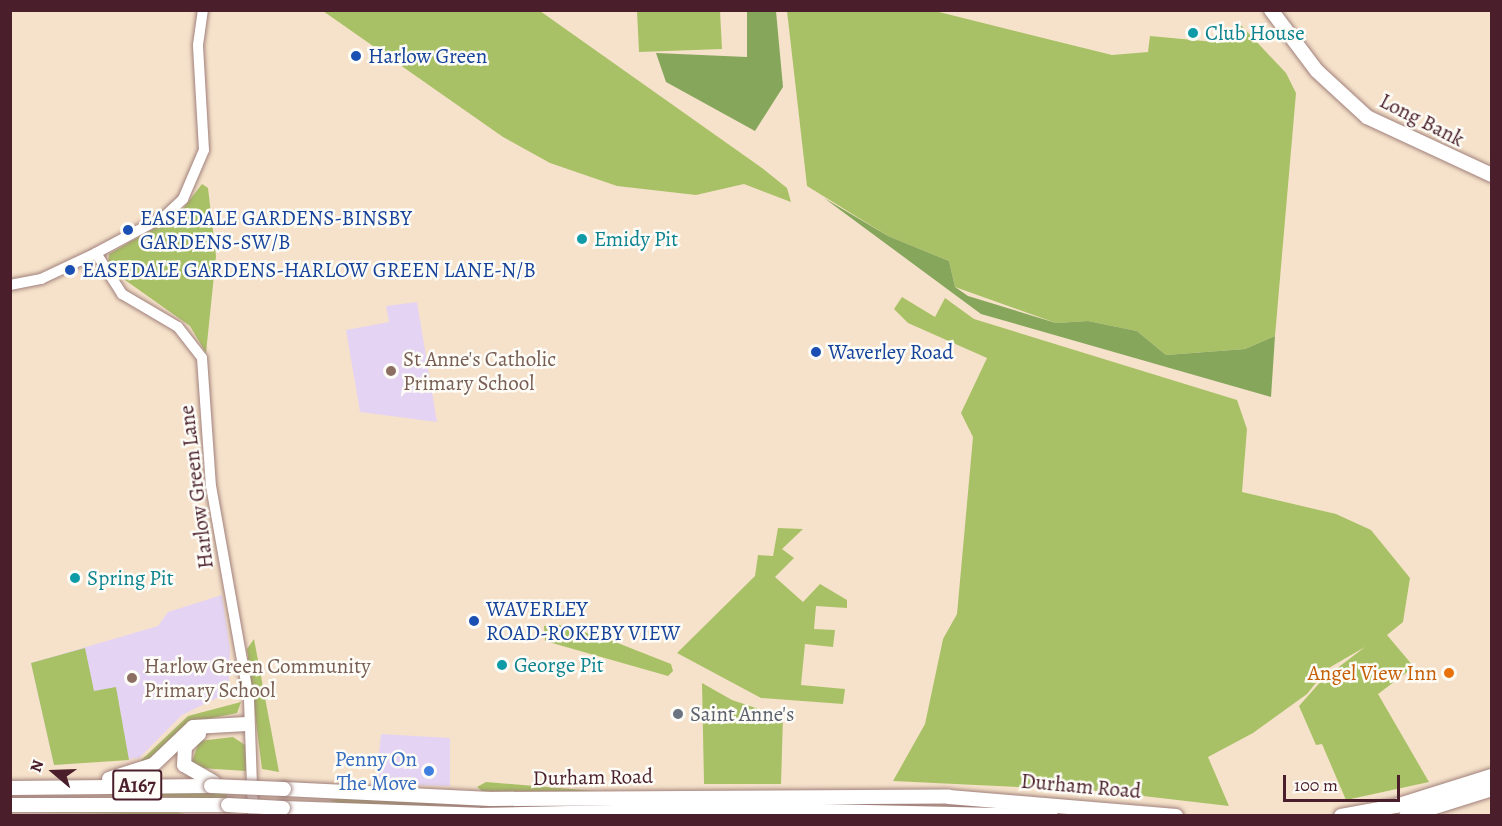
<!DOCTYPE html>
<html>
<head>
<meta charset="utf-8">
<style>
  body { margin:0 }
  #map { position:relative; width:1502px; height:826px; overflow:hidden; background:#f6e2cb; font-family:Alegreya,serif }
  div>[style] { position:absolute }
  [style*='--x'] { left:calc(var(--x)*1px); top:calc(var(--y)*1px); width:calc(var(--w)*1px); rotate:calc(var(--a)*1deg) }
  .built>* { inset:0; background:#e4d3f2 }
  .green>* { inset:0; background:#a9c166 }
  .forest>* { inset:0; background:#86a75b }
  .roads { filter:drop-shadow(0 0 2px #a0807b) drop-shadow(0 0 2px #a0807b) }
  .minor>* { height:10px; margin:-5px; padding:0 5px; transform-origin:5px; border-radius:5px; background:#fff }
  .major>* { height:14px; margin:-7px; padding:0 7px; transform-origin:7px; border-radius:7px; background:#fff }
  .bridges { filter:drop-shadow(0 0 2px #a0807b) drop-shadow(0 0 2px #a0807b) }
  .major-bridge>* { height:14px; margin:-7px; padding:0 7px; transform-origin:7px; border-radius:7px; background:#fff }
  .dots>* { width:16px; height:16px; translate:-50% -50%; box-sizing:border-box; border:3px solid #fdfcf7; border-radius:50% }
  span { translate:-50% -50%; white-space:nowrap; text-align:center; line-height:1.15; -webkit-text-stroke:5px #fdfcf7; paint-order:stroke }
  .shield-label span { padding:2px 4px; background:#fdfcf7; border:2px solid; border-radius:4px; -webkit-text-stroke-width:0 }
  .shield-label { font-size:20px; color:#4a1f2b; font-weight:700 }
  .culture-label { font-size:21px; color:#0d838f }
  .left { translate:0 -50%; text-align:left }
  .transit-label { font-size:21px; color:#164399 }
  .street-label { font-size:21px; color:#4a1f2b }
  .education-label { font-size:21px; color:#785e54 }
  .food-label { font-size:21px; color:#c56008 }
  .right { translate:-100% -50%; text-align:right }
  .worship-label { font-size:21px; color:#5b616d }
  .shop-label { font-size:21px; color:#366cbe }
  .frame { position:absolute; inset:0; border:12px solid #4a1f2b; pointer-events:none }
  .north { position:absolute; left:24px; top:742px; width:60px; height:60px; -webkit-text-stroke:4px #fdfcf7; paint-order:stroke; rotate:289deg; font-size:16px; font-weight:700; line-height:24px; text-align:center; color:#4a1f2b }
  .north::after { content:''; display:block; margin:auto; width:21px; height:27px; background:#4a1f2b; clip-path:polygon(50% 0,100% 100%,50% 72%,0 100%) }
  .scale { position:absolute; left:1283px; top:775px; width:117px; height:27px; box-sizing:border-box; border:3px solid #4a1f2b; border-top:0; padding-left:8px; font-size:18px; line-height:21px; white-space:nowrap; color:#4a1f2b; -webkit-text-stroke:4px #fdfcf7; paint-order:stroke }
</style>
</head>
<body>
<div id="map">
  <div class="built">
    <i style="clip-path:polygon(417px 302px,437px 422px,360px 412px,346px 330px,389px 322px,386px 306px)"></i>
    <i style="clip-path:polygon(222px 595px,230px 649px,229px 682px,221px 696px,182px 715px,139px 758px,54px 765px,31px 663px,158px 626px,168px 612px)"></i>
    <i style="clip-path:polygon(381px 734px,450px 738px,450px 786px,376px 784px)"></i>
  </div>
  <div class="green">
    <i style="clip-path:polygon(323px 11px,540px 11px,762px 168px,787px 188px,791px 202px,744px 184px,696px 195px,617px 186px,550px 163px,503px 137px)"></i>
    <i style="clip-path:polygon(637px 11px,720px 11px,722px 49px,639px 52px)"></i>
    <i style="clip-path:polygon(787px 11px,935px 11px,1112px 55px,1148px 52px,1150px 36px,1215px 42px,1238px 22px,1286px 73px,1296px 93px,1275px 336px,1245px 349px,1166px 355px,1137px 331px,1088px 321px,1056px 323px,955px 287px,949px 261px,888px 236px,807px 186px)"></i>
    <i style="clip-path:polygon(202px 184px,208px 188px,216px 256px,206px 353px,190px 326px,108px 268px,109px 254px,179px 214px)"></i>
    <i style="clip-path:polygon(902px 297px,935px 317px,945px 298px,974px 319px,1237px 400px,1247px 429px,1242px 492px,1336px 514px,1371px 530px,1410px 578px,1403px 622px,1387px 635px,1414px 667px,1378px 694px,1429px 782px,1346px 800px,1322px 744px,1316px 745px,1299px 706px,1323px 679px,1365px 647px,1327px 669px,1307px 694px,1253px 733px,1208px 757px,1229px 806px,1100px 791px,893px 781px,925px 724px,943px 639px,957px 614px,973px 437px,961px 413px,987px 358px,908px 323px,894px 309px)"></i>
    <i style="clip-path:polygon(778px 528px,803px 529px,782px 549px,794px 558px,775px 577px,803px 602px,820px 584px,847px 600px,847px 608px,816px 606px,814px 629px,835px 630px,833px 647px,805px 644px,801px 685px,845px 689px,843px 704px,761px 698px,677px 653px,755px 576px,758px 555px,773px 556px)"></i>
    <i style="clip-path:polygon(559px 625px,605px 638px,671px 664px,673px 671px,668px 676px,545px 641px,544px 626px)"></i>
    <i style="clip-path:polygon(254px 639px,279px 772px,262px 769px,247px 649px)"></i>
    <i style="clip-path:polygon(85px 648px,94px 691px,116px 687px,129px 760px,54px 765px,31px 663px)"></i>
    <i style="clip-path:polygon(702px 683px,732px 700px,783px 717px,781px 784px,704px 784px)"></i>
    <i style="clip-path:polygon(241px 702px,237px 713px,197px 721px,150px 761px,132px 769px,188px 716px)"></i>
    <i style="clip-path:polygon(233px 737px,245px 745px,246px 771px,200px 768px,192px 762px,199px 741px)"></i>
    <i style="clip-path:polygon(486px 782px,595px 791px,691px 791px,482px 791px,477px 787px)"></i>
    <i style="clip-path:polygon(227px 791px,227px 799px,66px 793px)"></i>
    <i style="clip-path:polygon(344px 798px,600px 805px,347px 806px,329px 800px)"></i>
    <i style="clip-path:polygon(168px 810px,189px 815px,16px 812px,104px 810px)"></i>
  </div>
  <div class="forest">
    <i style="clip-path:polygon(747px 11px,776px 11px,783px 87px,755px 131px,666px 82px,656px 53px,747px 57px)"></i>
    <i style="clip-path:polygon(824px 198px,888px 236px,949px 261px,955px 287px,968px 296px,1056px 323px,1088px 321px,1137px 331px,1166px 355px,1245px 349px,1275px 336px,1271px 397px,981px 314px)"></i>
  </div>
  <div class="roads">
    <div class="minor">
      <i style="--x:96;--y:253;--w:49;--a:57.6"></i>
      <i style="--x:122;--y:294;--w:65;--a:30.5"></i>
      <i style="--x:178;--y:327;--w:39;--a:52"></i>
      <i style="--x:202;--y:358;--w:128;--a:86"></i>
      <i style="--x:211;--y:486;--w:217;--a:79.9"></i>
      <i style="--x:249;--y:700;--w:116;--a:88"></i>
      <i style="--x:10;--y:285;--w:32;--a:-11"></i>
      <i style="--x:41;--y:279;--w:61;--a:-25.3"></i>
      <i style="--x:96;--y:253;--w:78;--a:-28.2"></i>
      <i style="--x:165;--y:216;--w:25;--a:-43"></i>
      <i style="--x:183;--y:199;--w:53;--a:-66.8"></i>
      <i style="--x:204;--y:150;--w:105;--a:-93.3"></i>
      <i style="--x:198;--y:45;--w:35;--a:-82"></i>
    </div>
    <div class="major">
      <i style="--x:1271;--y:10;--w:76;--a:53"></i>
      <i style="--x:1317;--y:71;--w:68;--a:42.6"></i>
      <i style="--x:1367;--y:117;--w:138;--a:24.9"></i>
      <i style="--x:199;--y:734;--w:19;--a:137"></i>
      <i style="--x:185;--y:747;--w:18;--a:93"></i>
      <i style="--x:184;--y:765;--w:34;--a:30"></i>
      <i style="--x:109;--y:779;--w:46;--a:-17.7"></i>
      <i style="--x:153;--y:765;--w:55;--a:-43.5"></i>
      <i style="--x:193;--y:727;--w:54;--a:-3.2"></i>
      <i style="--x:10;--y:788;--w:201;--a:-0.6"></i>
      <i style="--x:284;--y:789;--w:207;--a:2.8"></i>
      <i style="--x:491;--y:799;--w:458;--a:-0.3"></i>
      <i style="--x:949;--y:797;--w:228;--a:4.8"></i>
      <i style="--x:10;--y:805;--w:218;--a:0"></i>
      <i style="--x:283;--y:808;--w:196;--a:2"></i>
      <i style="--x:479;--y:815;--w:258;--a:-1.3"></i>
      <i style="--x:737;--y:809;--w:314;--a:1.3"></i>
      <i style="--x:1341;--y:816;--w:56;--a:-10.3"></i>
      <i style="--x:1396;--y:806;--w:101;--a:-17.4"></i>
      <i style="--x:1406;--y:816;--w:90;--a:-17.4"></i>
    </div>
  </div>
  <div class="bridges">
    <div class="major-bridge">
      <i style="--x:211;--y:786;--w:73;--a:2.4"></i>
      <i style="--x:228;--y:805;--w:55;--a:3.1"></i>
    </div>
  </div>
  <div class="dots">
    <i style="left:1193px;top:33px;background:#0f9aa8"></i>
    <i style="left:356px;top:56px;background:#1a4fb4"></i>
    <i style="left:128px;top:230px;background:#1a4fb4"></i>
    <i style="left:582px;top:239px;background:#0f9aa8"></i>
    <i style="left:70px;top:270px;background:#1a4fb4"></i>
    <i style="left:816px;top:352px;background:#1a4fb4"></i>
    <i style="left:391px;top:371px;background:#8d6e63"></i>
    <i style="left:75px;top:578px;background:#0f9aa8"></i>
    <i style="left:474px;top:621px;background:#1a4fb4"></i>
    <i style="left:502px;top:665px;background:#0f9aa8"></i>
    <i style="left:1449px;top:673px;background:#e8710a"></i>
    <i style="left:132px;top:678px;background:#8d6e63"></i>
    <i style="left:678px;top:714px;background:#6b7280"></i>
    <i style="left:429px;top:771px;background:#3f7fe0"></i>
  </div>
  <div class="shield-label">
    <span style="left:137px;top:785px">A167</span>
  </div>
  <div class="culture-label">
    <span class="left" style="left:1205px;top:33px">Club House</span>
    <span class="left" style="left:594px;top:239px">Emidy Pit</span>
    <span class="left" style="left:87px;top:578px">Spring Pit</span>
    <span class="left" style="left:514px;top:665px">George Pit</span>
  </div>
  <div class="transit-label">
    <span class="left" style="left:368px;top:56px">Harlow Green</span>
    <span class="left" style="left:140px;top:230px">EASEDALE GARDENS-BINSBY<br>GARDENS-SW/B</span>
    <span class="left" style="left:82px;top:270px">EASEDALE GARDENS-HARLOW GREEN LANE-N/B</span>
    <span class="left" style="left:828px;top:352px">Waverley Road</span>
    <span class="left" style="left:486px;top:621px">WAVERLEY<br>ROAD-ROKEBY VIEW</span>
  </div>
  <div class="street-label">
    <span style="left:1422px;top:120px;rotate:27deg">Long Bank</span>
    <span style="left:196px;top:487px;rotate:-97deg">Harlow Green Lane</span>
    <span style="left:593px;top:777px;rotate:-1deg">Durham Road</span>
    <span style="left:1081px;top:786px;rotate:5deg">Durham Road</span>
  </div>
  <div class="education-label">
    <span class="left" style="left:403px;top:371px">St Anne's Catholic<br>Primary School</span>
    <span class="left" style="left:144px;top:678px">Harlow Green Community<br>Primary School</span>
  </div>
  <div class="food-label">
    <span class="right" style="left:1437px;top:673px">Angel View Inn</span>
  </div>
  <div class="worship-label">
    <span class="left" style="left:690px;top:714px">Saint Anne's</span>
  </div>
  <div class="shop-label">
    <span class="right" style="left:417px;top:771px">Penny On<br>The Move</span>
  </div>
  <div class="frame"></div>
  <div class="north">N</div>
  <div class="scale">100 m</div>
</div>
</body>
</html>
